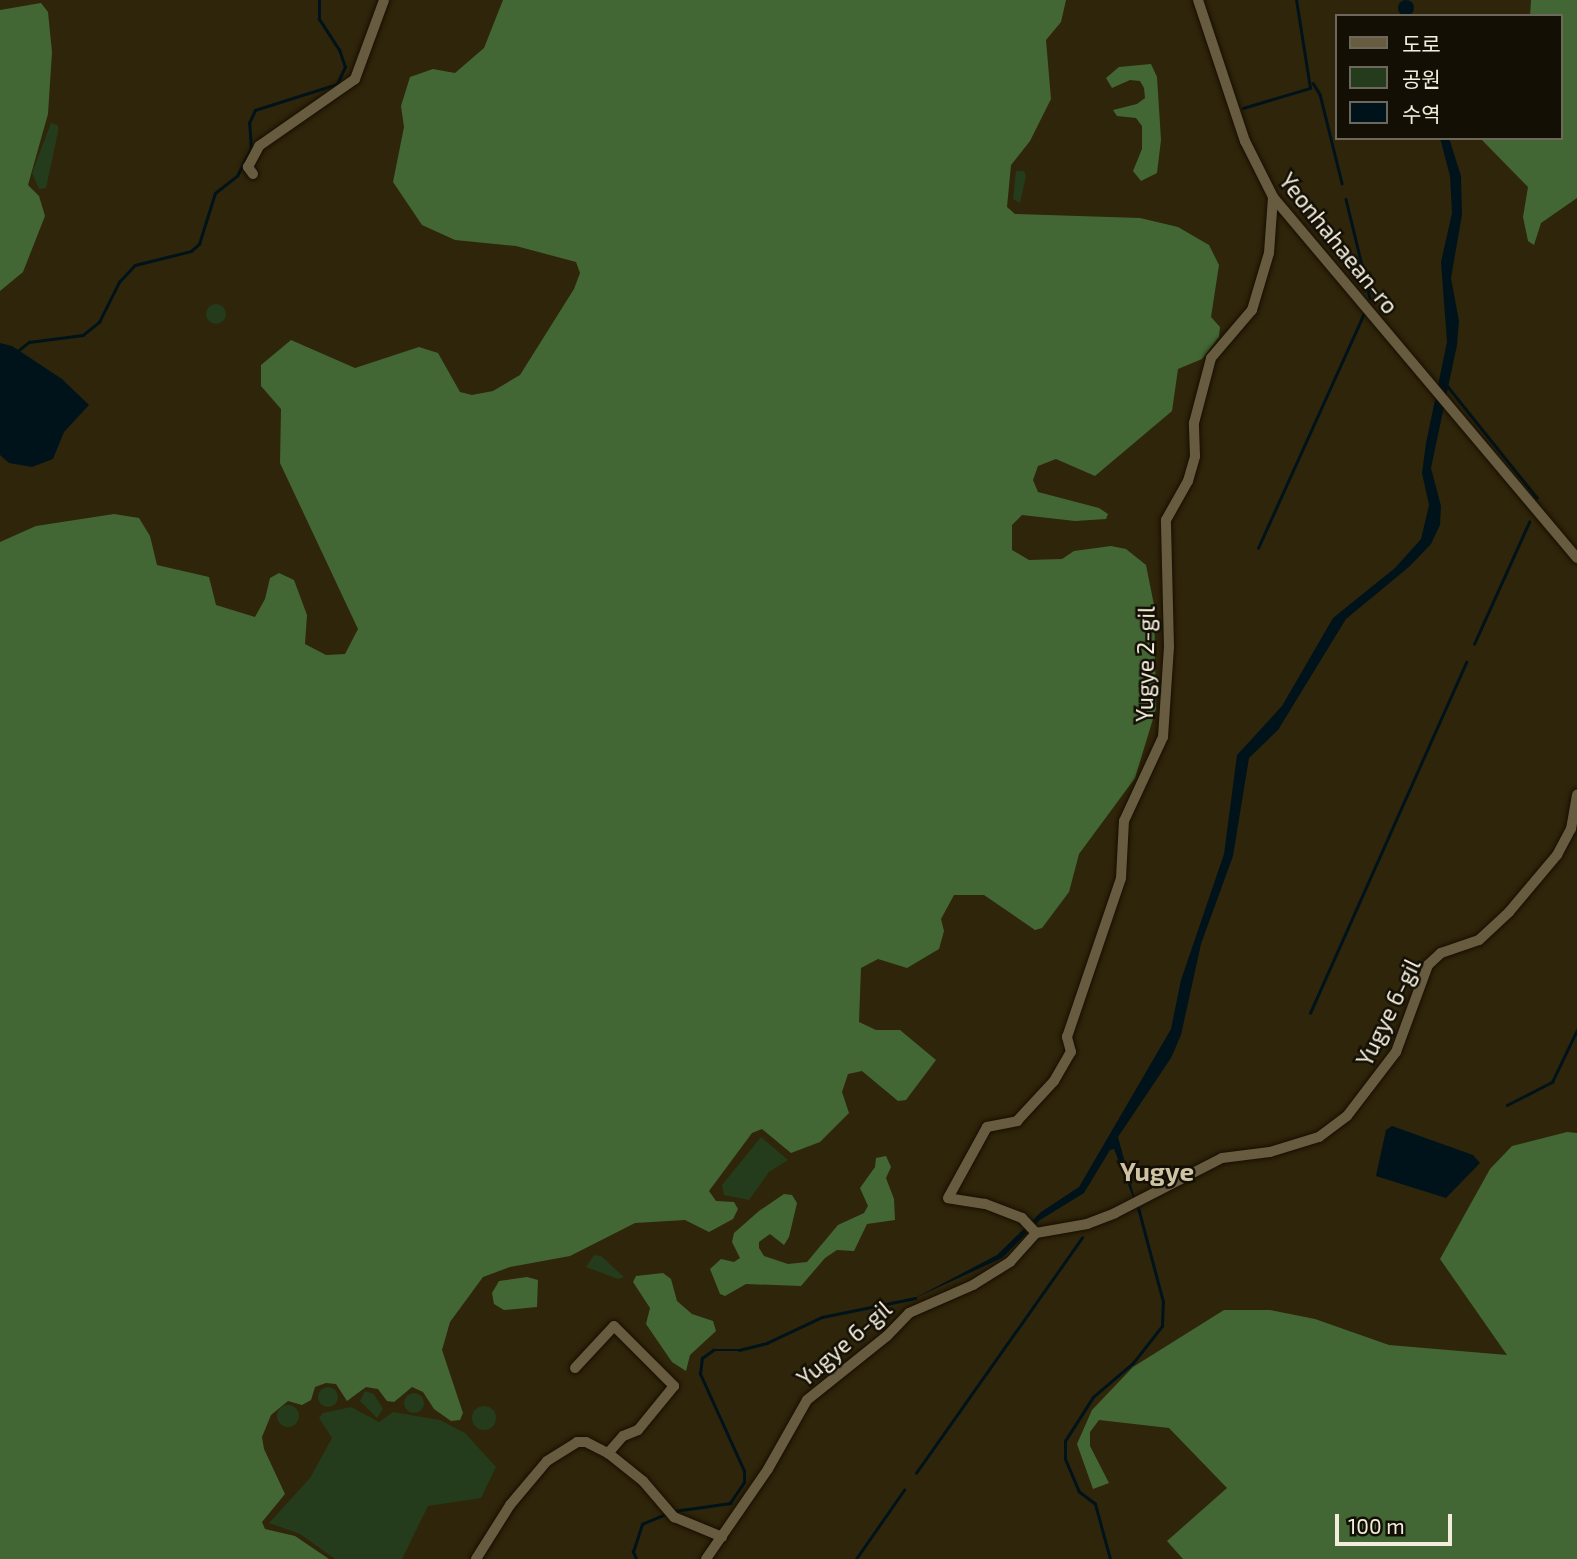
<!DOCTYPE html>
<html>
<head>
<meta charset="utf-8">
<style>
  body { margin:0 }
  #map { position:relative; width:1577px; height:1559px; overflow:hidden; background:#2f250a; font-family:"Exo 2","Noto Sans KR",sans-serif }
  div>[style] { position:absolute }
  [style*='--x'] { left:calc(var(--x)*1px); top:calc(var(--y)*1px); width:calc(var(--w)*1px); rotate:calc(var(--a)*1deg) }
  .green>* { inset:0; background:#243c1b }
  .round { border-radius:50% }
  .forest>* { inset:0; background:#436734 }
  .water>* { inset:0; background:#00131a }
  .stream>* { height:2.5px; margin:-1.25px; padding:0 1.25px; transform-origin:1.25px; border-radius:1.25px; background:#00131a }
  .roads { filter:drop-shadow(0 0 2px #170e00) drop-shadow(0 0 2px #170e00) }
  .minor>* { height:10px; margin:-5px; padding:0 5px; transform-origin:5px; border-radius:5px; background:#675c40 }
  span { translate:-50% -50%; white-space:nowrap; text-align:center; line-height:1.15; -webkit-text-stroke:5px #130f05; paint-order:stroke }
  .street-label { font-size:23px; color:#f3eddd }
  .quarter-label { font-size:26px; color:#cfc3a4; font-weight:700 }
  .legend { position:absolute; left:1335px; top:14px; width:228px; height:126px; box-sizing:border-box; background:#130f05; border:2px solid #6d685b; margin:0; padding:9px 12px; list-style:none; font-size:21px; color:#f3eddd }
  .legend li { display:flex; align-items:center; gap:14px; height:35px }
  .legend b { width:35px; border:2px solid #6d685b }
  .scale { position:absolute; left:1335px; top:1514px; width:117px; height:32px; box-sizing:border-box; border:4px solid #f3eddd; border-top:0; padding-left:9px; font-size:21px; line-height:24px; white-space:nowrap; color:#f3eddd; -webkit-text-stroke:5px #130f05; paint-order:stroke }
</style>
</head>
<body>
<div id="map">
  <div class="green">
    <i style="clip-path:polygon(51px 123px,58px 125px,58px 132px,46px 188px,39px 189px,32px 173px)"></i>
    <i style="clip-path:polygon(1016px 171px,1024px 171px,1026px 176px,1020px 203px,1013px 199px)"></i>
    <i class="round" style="left:206px;top:304px;width:20px;height:20px"></i>
    <i style="clip-path:polygon(761px 1137px,788px 1160px,769px 1172px,749px 1200px,724px 1195px,722px 1185px)"></i>
    <i style="clip-path:polygon(594px 1255px,601px 1256px,624px 1277px,618px 1279px,586px 1267px)"></i>
    <i class="round" style="left:318px;top:1387px;width:20px;height:20px"></i>
    <i style="clip-path:polygon(365px 1391px,374px 1394px,383px 1409px,377px 1418px,360px 1401px)"></i>
    <i class="round" style="left:404px;top:1393px;width:20px;height:20px"></i>
    <i class="round" style="left:277px;top:1405px;width:22px;height:22px"></i>
    <i class="round" style="left:472px;top:1406px;width:24px;height:24px"></i>
    <i style="clip-path:polygon(351px 1407px,379px 1422px,393px 1412px,440px 1420px,465px 1433px,496px 1467px,481px 1498px,428px 1506px,402px 1559px,335px 1559px,300px 1534px,269px 1523px,310px 1478px,332px 1438px,319px 1418px,323px 1413px)"></i>
  </div>
  <div class="forest">
    <i style="clip-path:polygon(503px 0,1066px 0,1061px 22px,1046px 40px,1051px 99px,1030px 141px,1011px 165px,1007px 207px,1015px 214px,1140px 218px,1178px 227px,1209px 245px,1219px 265px,1211px 317px,1220px 327px,1219px 337px,1202px 359px,1178px 369px,1172px 411px,1095px 476px,1056px 459px,1038px 466px,1033px 480px,1038px 492px,1099px 508px,1108px 514px,1106px 519px,1075px 521px,1022px 515px,1012px 525px,1012px 550px,1029px 560px,1062px 559px,1074px 551px,1111px 546px,1126px 549px,1146px 565px,1154px 605px,1156px 709px,1135px 778px,1079px 854px,1069px 892px,1042px 928px,1035px 930px,984px 895px,954px 895px,941px 919px,944px 931px,939px 949px,907px 968px,878px 959px,861px 968px,859px 1022px,876px 1030px,900px 1030px,936px 1060px,906px 1100px,898px 1101px,862px 1071px,848px 1074px,842px 1092px,849px 1113px,820px 1142px,791px 1153px,762px 1129px,752px 1133px,709px 1191px,716px 1201px,734px 1202px,738px 1209px,733px 1219px,709px 1232px,685px 1220px,635px 1223px,570px 1256px,510px 1267px,483px 1277px,450px 1322px,442px 1350px,463px 1413px,460px 1420px,451px 1421px,434px 1409px,423px 1392px,412px 1387px,394px 1402px,387px 1401px,378px 1389px,366px 1387px,347px 1401px,336px 1384px,326px 1383px,315px 1387px,311px 1400px,302px 1405px,288px 1401px,271px 1415px,262px 1437px,264px 1449px,285px 1494px,262px 1522px,265px 1529px,295px 1536px,329px 1559px,0 1559px,0 542px,36px 526px,114px 514px,139px 518px,150px 536px,157px 565px,209px 577px,216px 605px,255px 617px,265px 599px,270px 578px,279px 573px,294px 580px,307px 615px,305px 644px,326px 655px,345px 654px,358px 629px,280px 463px,281px 409px,261px 386px,261px 365px,291px 340px,355px 368px,419px 347px,438px 353px,460px 392px,472px 395px,493px 391px,520px 375px,574px 289px,580px 273px,576px 262px,516px 246px,455px 240px,422px 225px,393px 182px,404px 127px,401px 106px,410px 77px,433px 69px,455px 73px,484px 48px)"></i>
    <i style="clip-path:polygon(1531px 0,1577px 0,1577px 198px,1541px 223px,1534px 245px,1528px 241px,1523px 217px,1528px 187px,1480px 138px,1561px 138px,1561px 16px,1530px 16px)"></i>
    <i style="clip-path:polygon(41px 3px,48px 12px,52px 52px,48px 114px,28px 185px,39px 196px,45px 216px,23px 272px,0 291px,0 10px)"></i>
    <i style="clip-path:polygon(1151px 64px,1157px 77px,1161px 140px,1157px 173px,1141px 181px,1133px 171px,1142px 149px,1142px 126px,1136px 118px,1117px 116px,1113px 110px,1137px 104px,1145px 98px,1144px 88px,1140px 81px,1130px 80px,1112px 88px,1106px 78px,1119px 67px)"></i>
    <i style="clip-path:polygon(1567px 1132px,1577px 1133px,1577px 1559px,1183px 1559px,1167px 1541px,1227px 1488px,1169px 1428px,1099px 1420px,1090px 1432px,1090px 1446px,1109px 1483px,1093px 1489px,1077px 1444px,1092px 1410px,1133px 1367px,1224px 1310px,1270px 1310px,1315px 1319px,1389px 1345px,1507px 1355px,1440px 1259px,1490px 1169px,1512px 1146px)"></i>
    <i style="clip-path:polygon(886px 1156px,891px 1167px,886px 1178px,894px 1199px,895px 1220px,867px 1224px,854px 1251px,837px 1250px,825px 1258px,801px 1286px,746px 1284px,725px 1296px,720px 1294px,710px 1269px,721px 1259px,734px 1262px,740px 1258px,732px 1242px,734px 1233px,759px 1211px,784px 1194px,792px 1195px,797px 1203px,789px 1237px,784px 1245px,770px 1234px,759px 1242px,759px 1248px,764px 1256px,788px 1264px,807px 1262px,838px 1225px,864px 1213px,868px 1206px,860px 1188px,875px 1167px,876px 1158px)"></i>
    <i style="clip-path:polygon(663px 1273px,671px 1279px,677px 1301px,692px 1314px,713px 1321px,716px 1331px,690px 1355px,686px 1371px,672px 1362px,646px 1324px,650px 1308px,633px 1282px,636px 1276px)"></i>
    <i style="clip-path:polygon(527px 1277px,538px 1280px,537px 1307px,504px 1310px,494px 1304px,492px 1293px,499px 1281px)"></i>
  </div>
  <div class="water">
    <i class="round" style="left:1398px;top:0;width:16px;height:16px"></i>
    <i style="clip-path:polygon(1440px 138px,1449px 138px,1461px 176px,1462px 215px,1451px 278px,1459px 321px,1457px 345px,1431px 468px,1441px 506px,1440px 525px,1431px 544px,1410px 566px,1346px 619px,1278px 730px,1249px 758px,1233px 856px,1201px 944px,1181px 1035px,1171px 1058px,1118px 1137px,1138px 1210px,1114px 1149px,1110px 1150px,1084px 1193px,1040px 1220px,1002px 1258px,913px 1299px,997px 1255px,1041px 1212px,1079px 1187px,1171px 1029px,1181px 980px,1224px 854px,1237px 755px,1282px 706px,1333px 618px,1395px 568px,1421px 539px,1429px 505px,1422px 473px,1426px 443px,1447px 342px,1441px 262px,1452px 213px,1450px 176px)"></i>
    <i style="clip-path:polygon(0 343px,12px 346px,62px 379px,89px 405px,64px 432px,53px 459px,32px 467px,9px 463px,0 455px)"></i>
    <i style="clip-path:polygon(1392px 1126px,1473px 1155px,1480px 1163px,1446px 1198px,1376px 1176px,1386px 1130px)"></i>
  </div>
  <div class="stream">
    <i style="--x:1313;--y:83;--w:13;--a:58"></i>
    <i style="--x:1320;--y:94;--w:92;--a:76.1"></i>
    <i style="--x:1243;--y:108;--w:70;--a:-16.6"></i>
    <i style="--x:1310;--y:88;--w:89;--a:-99"></i>
    <i style="--x:1346;--y:199;--w:102;--a:76.4"></i>
    <i style="--x:19;--y:350;--w:13;--a:-39"></i>
    <i style="--x:29;--y:342;--w:54;--a:-7.4"></i>
    <i style="--x:83;--y:335;--w:21;--a:-39"></i>
    <i style="--x:99;--y:322;--w:45;--a:-63.4"></i>
    <i style="--x:119;--y:282;--w:23;--a:-47"></i>
    <i style="--x:135;--y:265;--w:58;--a:-14"></i>
    <i style="--x:191;--y:251;--w:11;--a:-41"></i>
    <i style="--x:199;--y:244;--w:53;--a:-72.6"></i>
    <i style="--x:215;--y:193;--w:28;--a:-38"></i>
    <i style="--x:237;--y:176;--w:30;--a:-63"></i>
    <i style="--x:251;--y:149;--w:26;--a:-94"></i>
    <i style="--x:249;--y:123;--w:14;--a:-65"></i>
    <i style="--x:255;--y:110;--w:86;--a:-17.6"></i>
    <i style="--x:337;--y:84;--w:19;--a:-65"></i>
    <i style="--x:345;--y:67;--w:18;--a:-109"></i>
    <i style="--x:339;--y:50;--w:37;--a:-123"></i>
    <i style="--x:319;--y:19;--w:19;--a:-90"></i>
    <i style="--x:1445;--y:383;--w:147;--a:51.3"></i>
    <i style="--x:1258;--y:548;--w:256;--a:-65.7"></i>
    <i style="--x:1474;--y:644;--w:134;--a:-65.7"></i>
    <i style="--x:1310;--y:1013;--w:384;--a:-66"></i>
    <i style="--x:1507;--y:1105;--w:51;--a:-27.1"></i>
    <i style="--x:1552;--y:1082;--w:58;--a:-64.3"></i>
    <i style="--x:916;--y:1473;--w:288;--a:-54.8"></i>
    <i style="--x:674;--y:1511;--w:57;--a:-8.1"></i>
    <i style="--x:730;--y:1503;--w:25;--a:-56"></i>
    <i style="--x:744;--y:1482;--w:11;--a:-90"></i>
    <i style="--x:744;--y:1471;--w:107;--a:-114.4"></i>
    <i style="--x:700;--y:1374;--w:16;--a:-83"></i>
    <i style="--x:702;--y:1358;--w:14;--a:-36"></i>
    <i style="--x:713;--y:1350;--w:26;--a:0"></i>
    <i style="--x:739;--y:1350;--w:29;--a:-14"></i>
    <i style="--x:767;--y:1343;--w:61;--a:-25.3"></i>
    <i style="--x:822;--y:1317;--w:95;--a:-11.5"></i>
    <i style="--x:636;--y:1559;--w:8;--a:-113"></i>
    <i style="--x:633;--y:1552;--w:29;--a:-72"></i>
    <i style="--x:642;--y:1524;--w:28;--a:-23"></i>
    <i style="--x:856;--y:1559;--w:84;--a:-55.2"></i>
    <i style="--x:1110;--y:1559;--w:57;--a:-105.3"></i>
    <i style="--x:1095;--y:1504;--w:20;--a:-143"></i>
    <i style="--x:1079;--y:1492;--w:36;--a:-113"></i>
    <i style="--x:1065;--y:1459;--w:18;--a:-90"></i>
    <i style="--x:1065;--y:1441;--w:52;--a:-57.5"></i>
    <i style="--x:1093;--y:1397;--w:52;--a:-40.4"></i>
    <i style="--x:1133;--y:1363;--w:47;--a:-51.9"></i>
    <i style="--x:1162;--y:1326;--w:24;--a:-88"></i>
    <i style="--x:1163;--y:1302;--w:97;--a:-104.9"></i>
  </div>
  <div class="roads">
    <div class="minor">
      <i style="--x:1198;--y:0;--w:149;--a:71.6"></i>
      <i style="--x:1245;--y:141;--w:63;--a:63.4"></i>
      <i style="--x:1273;--y:197;--w:472;--a:49.9"></i>
      <i style="--x:253;--y:174;--w:9;--a:-126"></i>
      <i style="--x:248;--y:167;--w:24;--a:-62"></i>
      <i style="--x:259;--y:146;--w:117;--a:-34.9"></i>
      <i style="--x:355;--y:79;--w:84;--a:-69.8"></i>
      <i style="--x:1036;--y:1233;--w:21;--a:-133"></i>
      <i style="--x:1022;--y:1218;--w:40;--a:-159"></i>
      <i style="--x:985;--y:1204;--w:37;--a:-171"></i>
      <i style="--x:948;--y:1198;--w:81;--a:-61.2"></i>
      <i style="--x:987;--y:1127;--w:31;--a:-11"></i>
      <i style="--x:1017;--y:1121;--w:54;--a:-47.2"></i>
      <i style="--x:1054;--y:1081;--w:34;--a:-60"></i>
      <i style="--x:1071;--y:1052;--w:16;--a:-105"></i>
      <i style="--x:1067;--y:1037;--w:168;--a:-71.2"></i>
      <i style="--x:1121;--y:878;--w:57;--a:-87"></i>
      <i style="--x:1124;--y:821;--w:93;--a:-65.1"></i>
      <i style="--x:1163;--y:737;--w:90;--a:-86.2"></i>
      <i style="--x:1169;--y:647;--w:127;--a:-91.4"></i>
      <i style="--x:1166;--y:520;--w:45;--a:-60.6"></i>
      <i style="--x:1188;--y:481;--w:26;--a:-74"></i>
      <i style="--x:1195;--y:456;--w:33;--a:-92"></i>
      <i style="--x:1194;--y:423;--w:67;--a:-75.3"></i>
      <i style="--x:1211;--y:358;--w:63;--a:-49.5"></i>
      <i style="--x:1252;--y:310;--w:59;--a:-73.4"></i>
      <i style="--x:1269;--y:253;--w:56;--a:-85.9"></i>
      <i style="--x:575;--y:1368;--w:57;--a:-47.1"></i>
      <i style="--x:614;--y:1326;--w:85;--a:45"></i>
      <i style="--x:674;--y:1386;--w:57;--a:129.3"></i>
      <i style="--x:638;--y:1430;--w:16;--a:158"></i>
      <i style="--x:623;--y:1436;--w:23;--a:131"></i>
      <i style="--x:476;--y:1559;--w:64;--a:-57.8"></i>
      <i style="--x:510;--y:1505;--w:57;--a:-49.9"></i>
      <i style="--x:547;--y:1461;--w:36;--a:-32"></i>
      <i style="--x:577;--y:1442;--w:9;--a:0"></i>
      <i style="--x:586;--y:1442;--w:25;--a:27"></i>
      <i style="--x:608;--y:1453;--w:45;--a:38.7"></i>
      <i style="--x:643;--y:1481;--w:48;--a:49.3"></i>
      <i style="--x:674;--y:1517;--w:52;--a:22.6"></i>
      <i style="--x:706;--y:1559;--w:109;--a:-55.4"></i>
      <i style="--x:768;--y:1469;--w:79;--a:-60.5"></i>
      <i style="--x:807;--y:1400;--w:102;--a:-38.7"></i>
      <i style="--x:887;--y:1336;--w:32;--a:-46"></i>
      <i style="--x:909;--y:1313;--w:70;--a:-23.6"></i>
      <i style="--x:973;--y:1285;--w:44;--a:-31.9"></i>
      <i style="--x:1010;--y:1262;--w:39;--a:-48"></i>
      <i style="--x:1036;--y:1233;--w:52;--a:-10"></i>
      <i style="--x:1087;--y:1224;--w:30;--a:-21"></i>
      <i style="--x:1115;--y:1213;--w:120;--a:-27.2"></i>
      <i style="--x:1222;--y:1158;--w:48;--a:-7.1"></i>
      <i style="--x:1270;--y:1152;--w:51;--a:-17"></i>
      <i style="--x:1319;--y:1137;--w:35;--a:-37"></i>
      <i style="--x:1347;--y:1116;--w:81;--a:-52.6"></i>
      <i style="--x:1396;--y:1052;--w:93;--a:-69.8"></i>
      <i style="--x:1428;--y:965;--w:18;--a:-43"></i>
      <i style="--x:1441;--y:953;--w:40;--a:-18.9"></i>
      <i style="--x:1479;--y:940;--w:41;--a:-43"></i>
      <i style="--x:1509;--y:912;--w:75;--a:-49.9"></i>
      <i style="--x:1557;--y:855;--w:30;--a:-62"></i>
      <i style="--x:1571;--y:829;--w:35;--a:-80"></i>
    </div>
  </div>
  <div class="street-label">
    <span style="left:1339px;top:243px;rotate:51deg">Yeonhahaean-ro</span>
    <span style="left:1145px;top:664px;rotate:-89deg">Yugye 2-gil</span>
    <span style="left:1388px;top:1012px;rotate:-64deg">Yugye 6-gil</span>
    <span style="left:844px;top:1343px;rotate:-41deg">Yugye 6-gil</span>
  </div>
  <div class="quarter-label">
    <span style="left:1157px;top:1171px">Yugye</span>
  </div>
  <ul class="legend">
  <li><b style="height:9px;background:#675c40"></b>도로</li>
  <li><b style="height:19px;background:#243c1b"></b>공원</li>
  <li><b style="height:19px;background:#00131a"></b>수역</li>
  </ul>
  <div class="scale">100 m</div>
</div>
</body>
</html>
